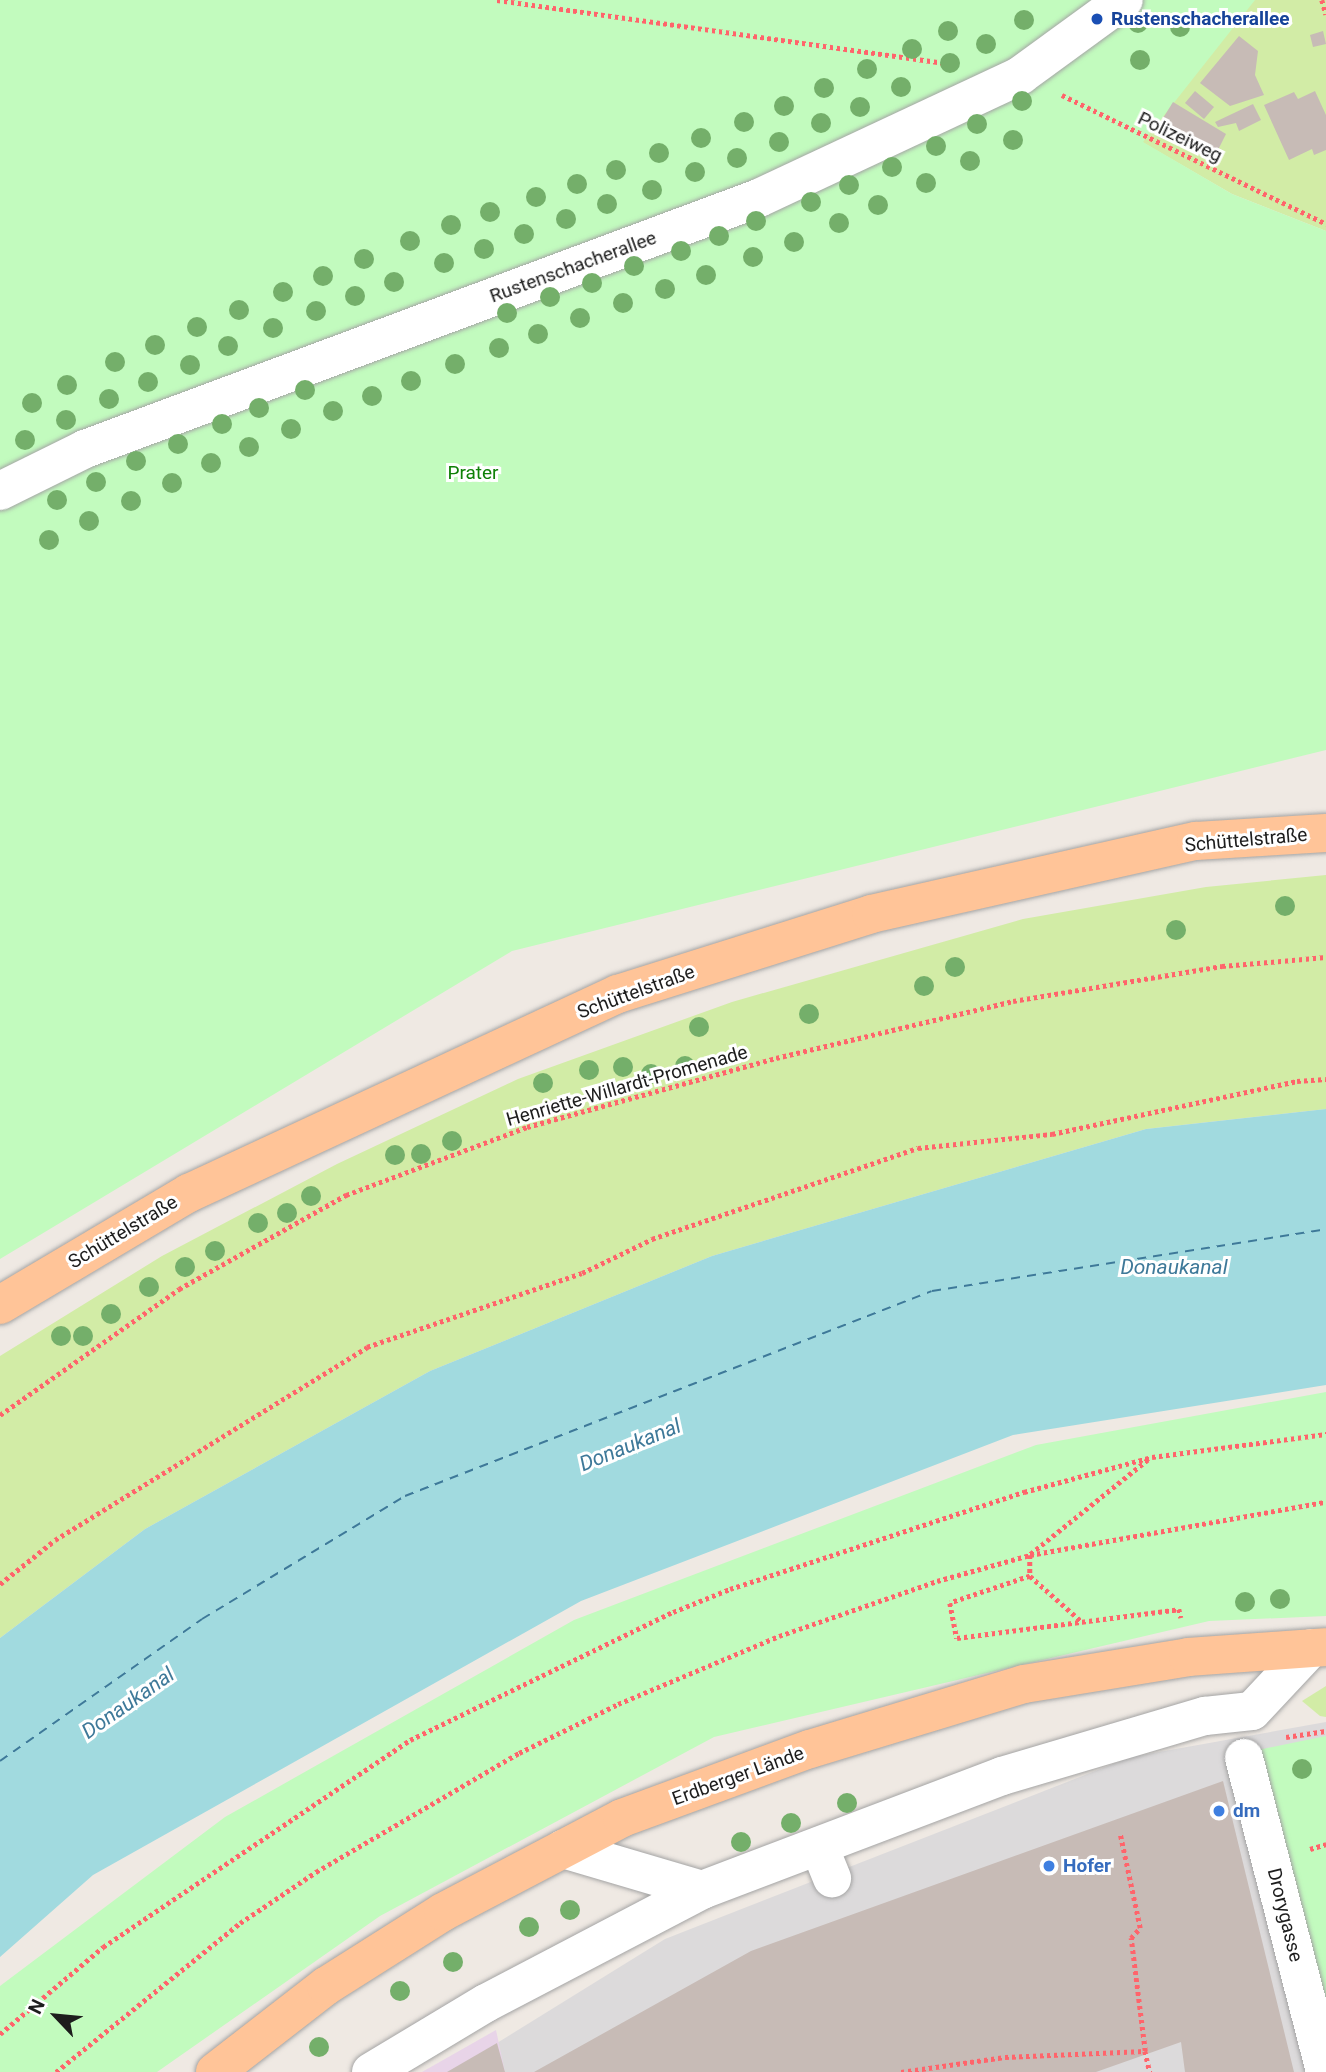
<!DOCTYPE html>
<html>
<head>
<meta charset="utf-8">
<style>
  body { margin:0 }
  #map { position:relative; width:1326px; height:2072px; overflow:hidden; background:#efe9e3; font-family:Roboto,sans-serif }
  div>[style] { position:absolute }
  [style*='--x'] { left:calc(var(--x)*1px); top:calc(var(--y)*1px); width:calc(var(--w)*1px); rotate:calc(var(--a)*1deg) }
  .residential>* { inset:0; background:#dcdadb }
  .industrial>* { inset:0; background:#e8d4e8 }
  .grass>* { inset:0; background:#d2eca6 }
  .park>* { inset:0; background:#c2fbbe }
  .water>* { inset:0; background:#a1dadf }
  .ferry>* { height:2px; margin-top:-1px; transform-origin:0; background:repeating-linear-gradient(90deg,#3e7999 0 9px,transparent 0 16px) }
  .building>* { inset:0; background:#c7bbb6 }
  .path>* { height:4.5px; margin-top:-2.25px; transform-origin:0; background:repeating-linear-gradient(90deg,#ff646b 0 3.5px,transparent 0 7px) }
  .roads { filter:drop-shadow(0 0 2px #a4a4a4) drop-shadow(0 0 2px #a4a4a4) }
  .minor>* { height:38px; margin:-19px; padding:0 19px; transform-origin:19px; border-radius:19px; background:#fff }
  .major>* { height:38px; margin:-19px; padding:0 19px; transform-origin:19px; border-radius:19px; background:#ffc498 }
  .trees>* { width:20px; height:20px; margin:-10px; border-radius:50%; background:#74af6a }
  .dots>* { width:19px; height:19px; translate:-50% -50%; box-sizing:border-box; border:4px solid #fff; border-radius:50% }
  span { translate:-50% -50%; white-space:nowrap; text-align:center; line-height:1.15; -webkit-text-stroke:6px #fff; paint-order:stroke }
  .transit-label { font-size:19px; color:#164399; font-weight:700 }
  .left { translate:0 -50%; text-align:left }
  .street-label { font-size:19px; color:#1d1d1d }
  .park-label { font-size:19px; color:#0f8007 }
  .shop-label { font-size:19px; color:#366cbe; font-weight:700 }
  .water-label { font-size:21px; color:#3e7999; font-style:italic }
  .north { position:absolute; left:21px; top:1981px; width:70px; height:70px; -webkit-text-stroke:5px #fff; paint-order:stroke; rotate:296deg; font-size:19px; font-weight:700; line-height:28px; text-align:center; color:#1d1d1d }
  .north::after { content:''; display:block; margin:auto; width:24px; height:32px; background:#1d1d1d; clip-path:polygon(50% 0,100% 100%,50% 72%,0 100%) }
</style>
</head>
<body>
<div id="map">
  <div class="residential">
    <i style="clip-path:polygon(1326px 1722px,1326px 2072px,505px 2072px,497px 2043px,665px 1939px,1131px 1757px)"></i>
  </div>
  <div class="industrial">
    <i style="clip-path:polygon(496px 2030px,505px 2072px,422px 2072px)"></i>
  </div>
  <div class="grass">
    <i style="clip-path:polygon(960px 0,1326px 0,1326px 231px,1232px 194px,1142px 142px,1154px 124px)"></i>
    <i style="clip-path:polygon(1326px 875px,1326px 1109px,1146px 1129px,712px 1256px,430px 1371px,145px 1529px,0 1638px,0 1356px,162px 1256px,337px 1164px,518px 1079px,732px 1002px,1023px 919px,1206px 887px)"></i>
    <i style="clip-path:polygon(1326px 1686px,1326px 1717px,1320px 1716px,1302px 1701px)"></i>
  </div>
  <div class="park">
    <i style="clip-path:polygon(0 0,1255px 0,1143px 142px,1232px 194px,1326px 231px,1326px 750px,512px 951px,0 1259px)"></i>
    <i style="clip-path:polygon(1326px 1392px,1326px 1616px,1209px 1621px,714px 1737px,380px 1916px,157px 2072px,0 2072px,0 1986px,225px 1817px,574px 1620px,1036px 1445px)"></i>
    <i style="clip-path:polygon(1326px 1736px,1326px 2028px,1258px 1750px)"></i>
  </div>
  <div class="water">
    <i style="clip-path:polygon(1326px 1109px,1326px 1385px,1013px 1435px,581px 1601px,93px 1875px,0 1957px,0 1638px,145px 1529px,430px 1371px,712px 1256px,1146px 1129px)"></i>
  </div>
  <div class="ferry">
    <i style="--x:0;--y:1761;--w:247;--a:-35.1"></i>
    <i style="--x:202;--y:1619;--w:237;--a:-31.2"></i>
    <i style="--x:405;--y:1496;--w:565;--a:-21.26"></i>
    <i style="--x:932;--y:1291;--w:399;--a:-8.9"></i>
  </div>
  <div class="building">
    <i style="clip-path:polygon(1323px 31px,1326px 44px,1313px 47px,1310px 35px)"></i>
    <i style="clip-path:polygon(1239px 36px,1258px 51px,1255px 75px,1264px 95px,1230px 106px,1200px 83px)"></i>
    <i style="clip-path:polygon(1195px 91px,1214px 107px,1204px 119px,1185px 103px)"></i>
    <i style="clip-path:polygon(1315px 91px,1326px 115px,1326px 150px,1314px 155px,1312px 149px,1289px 160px,1264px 105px,1294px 92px,1298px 99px)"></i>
    <i style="clip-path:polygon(1173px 102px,1226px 134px,1215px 156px,1157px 128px)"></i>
    <i style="clip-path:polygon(1253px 104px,1261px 120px,1239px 131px,1236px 123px,1218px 127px,1215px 122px)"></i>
    <i style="clip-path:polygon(1223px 1781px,1294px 2072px,1185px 2072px,1181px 2042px,1096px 2072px,534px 2072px,751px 1951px)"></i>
    <i style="clip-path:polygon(497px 2043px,505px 2072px,447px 2072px)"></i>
  </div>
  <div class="path">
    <i style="--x:497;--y:0;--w:454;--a:8"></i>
    <i style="--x:1322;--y:0;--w:15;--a:74"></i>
    <i style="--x:1062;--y:95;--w:294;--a:26"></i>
    <i style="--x:0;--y:1415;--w:219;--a:-35.1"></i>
    <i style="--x:179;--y:1289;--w:192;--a:-29.4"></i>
    <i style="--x:346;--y:1195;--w:193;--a:-20.6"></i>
    <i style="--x:527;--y:1127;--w:258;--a:-15.5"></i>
    <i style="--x:776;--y:1058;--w:244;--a:-13.5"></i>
    <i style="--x:1013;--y:1001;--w:212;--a:-9.5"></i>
    <i style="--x:1222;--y:966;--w:104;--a:-4.9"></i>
    <i style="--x:1148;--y:1460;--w:151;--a:141.2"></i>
    <i style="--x:1030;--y:1555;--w:21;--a:90"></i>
    <i style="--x:1030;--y:1576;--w:84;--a:161.4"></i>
    <i style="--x:950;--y:1603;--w:36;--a:79"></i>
    <i style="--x:957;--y:1638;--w:224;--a:-7.4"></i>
    <i style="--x:1179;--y:1609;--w:9;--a:77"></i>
    <i style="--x:1030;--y:1576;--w:68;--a:41.4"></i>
    <i style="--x:0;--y:1584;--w:70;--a:-38.7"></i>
    <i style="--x:55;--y:1540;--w:367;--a:-31.7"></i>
    <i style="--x:367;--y:1347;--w:227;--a:-19"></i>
    <i style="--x:582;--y:1273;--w:78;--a:-25.9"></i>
    <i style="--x:652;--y:1239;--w:281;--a:-18.9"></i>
    <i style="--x:918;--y:1148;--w:135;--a:-6"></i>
    <i style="--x:1052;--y:1134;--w:251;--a:-12.2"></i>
    <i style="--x:1297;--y:1081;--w:29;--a:-4"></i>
    <i style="--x:1286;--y:1737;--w:40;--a:-8.5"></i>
    <i style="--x:1310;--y:1849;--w:17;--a:-17"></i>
    <i style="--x:0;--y:2034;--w:135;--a:-40.2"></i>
    <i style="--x:103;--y:1947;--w:370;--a:-34"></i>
    <i style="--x:410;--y:1740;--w:292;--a:-26"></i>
    <i style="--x:673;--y:1612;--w:61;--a:-22"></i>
    <i style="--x:730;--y:1589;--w:310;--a:-18.3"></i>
    <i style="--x:1024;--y:1492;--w:133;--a:-15.3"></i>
    <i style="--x:1152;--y:1457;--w:176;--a:-7.5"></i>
    <i style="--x:1145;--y:2051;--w:22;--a:77"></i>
    <i style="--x:56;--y:2072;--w:237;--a:-39"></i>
    <i style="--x:240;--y:1923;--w:92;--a:-33.9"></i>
    <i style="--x:316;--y:1872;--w:235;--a:-30.4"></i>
    <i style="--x:519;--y:1753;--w:110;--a:-26.3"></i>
    <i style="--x:618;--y:1704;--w:175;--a:-22.9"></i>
    <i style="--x:779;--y:1636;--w:167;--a:-19.2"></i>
    <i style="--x:937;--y:1581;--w:97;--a:-15.6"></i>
    <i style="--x:1030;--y:1555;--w:301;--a:-10.2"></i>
    <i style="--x:901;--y:2072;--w:105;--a:-8.2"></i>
    <i style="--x:1005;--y:2057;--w:140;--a:-2.5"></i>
    <i style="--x:1145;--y:2051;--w:114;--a:-97.1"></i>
    <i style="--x:1131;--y:1938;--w:13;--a:-48"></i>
    <i style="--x:1140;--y:1928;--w:96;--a:-102"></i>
  </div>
  <div class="roads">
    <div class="minor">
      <i style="--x:0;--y:491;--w:95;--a:-26.3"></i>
      <i style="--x:85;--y:449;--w:719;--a:-20.43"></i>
      <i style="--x:759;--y:198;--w:289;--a:-25.1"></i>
      <i style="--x:1021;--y:75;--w:127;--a:-36.1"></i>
      <i style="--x:1244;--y:1758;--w:324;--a:75.5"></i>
      <i style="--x:819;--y:1846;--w:35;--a:68"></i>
      <i style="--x:563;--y:1849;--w:145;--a:16.4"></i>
      <i style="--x:371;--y:2072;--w:134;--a:-31"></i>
      <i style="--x:486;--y:2003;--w:244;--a:-27.6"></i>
      <i style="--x:702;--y:1890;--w:321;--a:-20.8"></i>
      <i style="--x:1002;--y:1776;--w:212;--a:-16.5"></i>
      <i style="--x:1205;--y:1716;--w:47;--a:-6.1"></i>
      <i style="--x:1252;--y:1711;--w:86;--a:-46.9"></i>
    </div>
    <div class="major">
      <i style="--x:0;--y:1305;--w:220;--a:-30.7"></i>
      <i style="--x:189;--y:1193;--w:473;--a:-24.9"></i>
      <i style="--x:618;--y:994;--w:265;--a:-17.5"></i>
      <i style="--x:871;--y:914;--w:333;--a:-12.7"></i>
      <i style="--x:1196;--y:841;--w:130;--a:-3.5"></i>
      <i style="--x:215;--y:2072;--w:140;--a:-37.8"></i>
      <i style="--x:326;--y:1986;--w:138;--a:-32.3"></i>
      <i style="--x:443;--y:1912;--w:202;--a:-27.7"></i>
      <i style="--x:622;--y:1818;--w:200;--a:-20.2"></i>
      <i style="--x:810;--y:1749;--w:224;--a:-16.9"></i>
      <i style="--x:1024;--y:1684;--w:166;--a:-9.3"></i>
      <i style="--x:1188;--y:1657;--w:138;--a:-4.1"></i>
    </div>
  </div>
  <div class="trees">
    <i style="left:1024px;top:20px"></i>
    <i style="left:1138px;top:23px"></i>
    <i style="left:1180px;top:27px"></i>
    <i style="left:948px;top:31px"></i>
    <i style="left:986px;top:44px"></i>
    <i style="left:912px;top:49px"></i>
    <i style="left:1140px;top:60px"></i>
    <i style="left:950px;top:63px"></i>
    <i style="left:867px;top:69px"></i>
    <i style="left:901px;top:87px"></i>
    <i style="left:824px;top:88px"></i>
    <i style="left:1022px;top:101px"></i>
    <i style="left:784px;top:106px"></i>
    <i style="left:860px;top:107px"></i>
    <i style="left:744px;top:122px"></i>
    <i style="left:821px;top:123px"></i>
    <i style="left:977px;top:124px"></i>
    <i style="left:701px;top:138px"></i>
    <i style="left:1013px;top:140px"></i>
    <i style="left:779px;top:142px"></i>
    <i style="left:936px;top:146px"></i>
    <i style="left:659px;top:153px"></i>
    <i style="left:737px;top:158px"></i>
    <i style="left:970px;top:161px"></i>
    <i style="left:892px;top:167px"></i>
    <i style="left:616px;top:170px"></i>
    <i style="left:695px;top:172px"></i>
    <i style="left:926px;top:183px"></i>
    <i style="left:577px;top:184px"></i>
    <i style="left:849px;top:185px"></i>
    <i style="left:652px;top:190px"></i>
    <i style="left:536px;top:197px"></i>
    <i style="left:811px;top:202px"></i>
    <i style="left:607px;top:204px"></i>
    <i style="left:878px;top:205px"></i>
    <i style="left:490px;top:212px"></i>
    <i style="left:566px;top:219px"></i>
    <i style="left:756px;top:221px"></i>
    <i style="left:839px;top:223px"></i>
    <i style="left:451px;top:225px"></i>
    <i style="left:524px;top:234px"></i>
    <i style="left:719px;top:236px"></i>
    <i style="left:410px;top:241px"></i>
    <i style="left:794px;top:242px"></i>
    <i style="left:484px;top:249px"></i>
    <i style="left:681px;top:251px"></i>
    <i style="left:753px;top:257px"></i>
    <i style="left:364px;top:259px"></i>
    <i style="left:444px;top:263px"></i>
    <i style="left:634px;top:266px"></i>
    <i style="left:706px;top:275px"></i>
    <i style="left:323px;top:276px"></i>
    <i style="left:394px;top:282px"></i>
    <i style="left:592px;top:283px"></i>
    <i style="left:665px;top:289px"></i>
    <i style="left:283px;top:292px"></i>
    <i style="left:355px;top:296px"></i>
    <i style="left:550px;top:297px"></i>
    <i style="left:623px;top:303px"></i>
    <i style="left:239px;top:310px"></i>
    <i style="left:316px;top:311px"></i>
    <i style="left:507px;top:313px"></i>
    <i style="left:580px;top:318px"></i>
    <i style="left:197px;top:327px"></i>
    <i style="left:273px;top:328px"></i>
    <i style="left:538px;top:334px"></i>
    <i style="left:155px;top:345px"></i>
    <i style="left:228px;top:346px"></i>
    <i style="left:499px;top:348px"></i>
    <i style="left:115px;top:362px"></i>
    <i style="left:455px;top:364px"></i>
    <i style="left:190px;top:365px"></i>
    <i style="left:411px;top:381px"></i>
    <i style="left:148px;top:382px"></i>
    <i style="left:67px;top:385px"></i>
    <i style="left:305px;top:390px"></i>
    <i style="left:372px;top:396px"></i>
    <i style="left:109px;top:399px"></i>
    <i style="left:32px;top:403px"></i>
    <i style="left:259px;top:408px"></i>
    <i style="left:333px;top:411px"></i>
    <i style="left:66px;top:420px"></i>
    <i style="left:222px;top:424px"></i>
    <i style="left:291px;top:429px"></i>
    <i style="left:25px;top:440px"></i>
    <i style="left:178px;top:444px"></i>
    <i style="left:249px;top:447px"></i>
    <i style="left:136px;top:461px"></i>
    <i style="left:211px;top:463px"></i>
    <i style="left:96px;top:482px"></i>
    <i style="left:172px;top:483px"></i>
    <i style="left:57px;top:500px"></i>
    <i style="left:131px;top:501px"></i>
    <i style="left:89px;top:521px"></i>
    <i style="left:49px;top:540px"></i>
    <i style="left:1285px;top:906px"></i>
    <i style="left:1176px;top:930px"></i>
    <i style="left:955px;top:967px"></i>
    <i style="left:924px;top:986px"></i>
    <i style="left:809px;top:1014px"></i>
    <i style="left:699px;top:1027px"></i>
    <i style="left:685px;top:1066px"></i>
    <i style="left:623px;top:1067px"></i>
    <i style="left:589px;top:1070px"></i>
    <i style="left:651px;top:1074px"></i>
    <i style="left:543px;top:1083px"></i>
    <i style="left:452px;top:1141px"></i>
    <i style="left:421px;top:1154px"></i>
    <i style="left:395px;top:1155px"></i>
    <i style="left:311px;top:1196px"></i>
    <i style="left:287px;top:1213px"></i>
    <i style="left:258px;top:1223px"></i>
    <i style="left:215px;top:1251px"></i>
    <i style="left:185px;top:1267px"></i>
    <i style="left:149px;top:1287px"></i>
    <i style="left:111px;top:1314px"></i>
    <i style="left:61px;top:1336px"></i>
    <i style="left:83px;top:1336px"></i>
    <i style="left:1280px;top:1599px"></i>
    <i style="left:1245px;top:1602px"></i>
    <i style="left:1302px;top:1769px"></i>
    <i style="left:847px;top:1803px"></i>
    <i style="left:791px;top:1823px"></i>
    <i style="left:741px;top:1842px"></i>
    <i style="left:570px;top:1910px"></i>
    <i style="left:529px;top:1927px"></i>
    <i style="left:453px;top:1962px"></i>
    <i style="left:400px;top:1991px"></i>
    <i style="left:319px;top:2047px"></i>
  </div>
  <div class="dots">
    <i style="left:1097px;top:19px;background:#1a4fb4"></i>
    <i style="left:1219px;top:1811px;background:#3f7fe0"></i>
    <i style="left:1049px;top:1866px;background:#3f7fe0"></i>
  </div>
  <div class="transit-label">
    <span class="left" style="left:1111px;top:19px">Rustenschacherallee</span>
  </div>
  <div class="street-label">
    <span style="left:1180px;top:137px;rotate:26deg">Polizeiweg</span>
    <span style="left:573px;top:267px;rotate:-20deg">Rustenschacherallee</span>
    <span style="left:1246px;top:840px;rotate:-5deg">Schüttelstraße</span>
    <span style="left:636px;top:992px;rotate:-20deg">Schüttelstraße</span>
    <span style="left:627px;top:1086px;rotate:-16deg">Henriette-Willardt-Promenade</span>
    <span style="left:123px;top:1232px;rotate:-31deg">Schüttelstraße</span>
    <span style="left:738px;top:1776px;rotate:-20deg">Erdberger Lände</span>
    <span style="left:1285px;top:1915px;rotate:76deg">Drorygasse</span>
  </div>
  <div class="park-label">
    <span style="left:473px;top:473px">Prater</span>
  </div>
  <div class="shop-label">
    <span class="left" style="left:1233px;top:1811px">dm</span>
    <span class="left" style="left:1063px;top:1866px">Hofer</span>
  </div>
  <div class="water-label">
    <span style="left:1174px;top:1267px">Donaukanal</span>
    <span style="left:630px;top:1445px;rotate:-22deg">Donaukanal</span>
    <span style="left:128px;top:1703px;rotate:-35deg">Donaukanal</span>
  </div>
  <div class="north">N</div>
</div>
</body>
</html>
